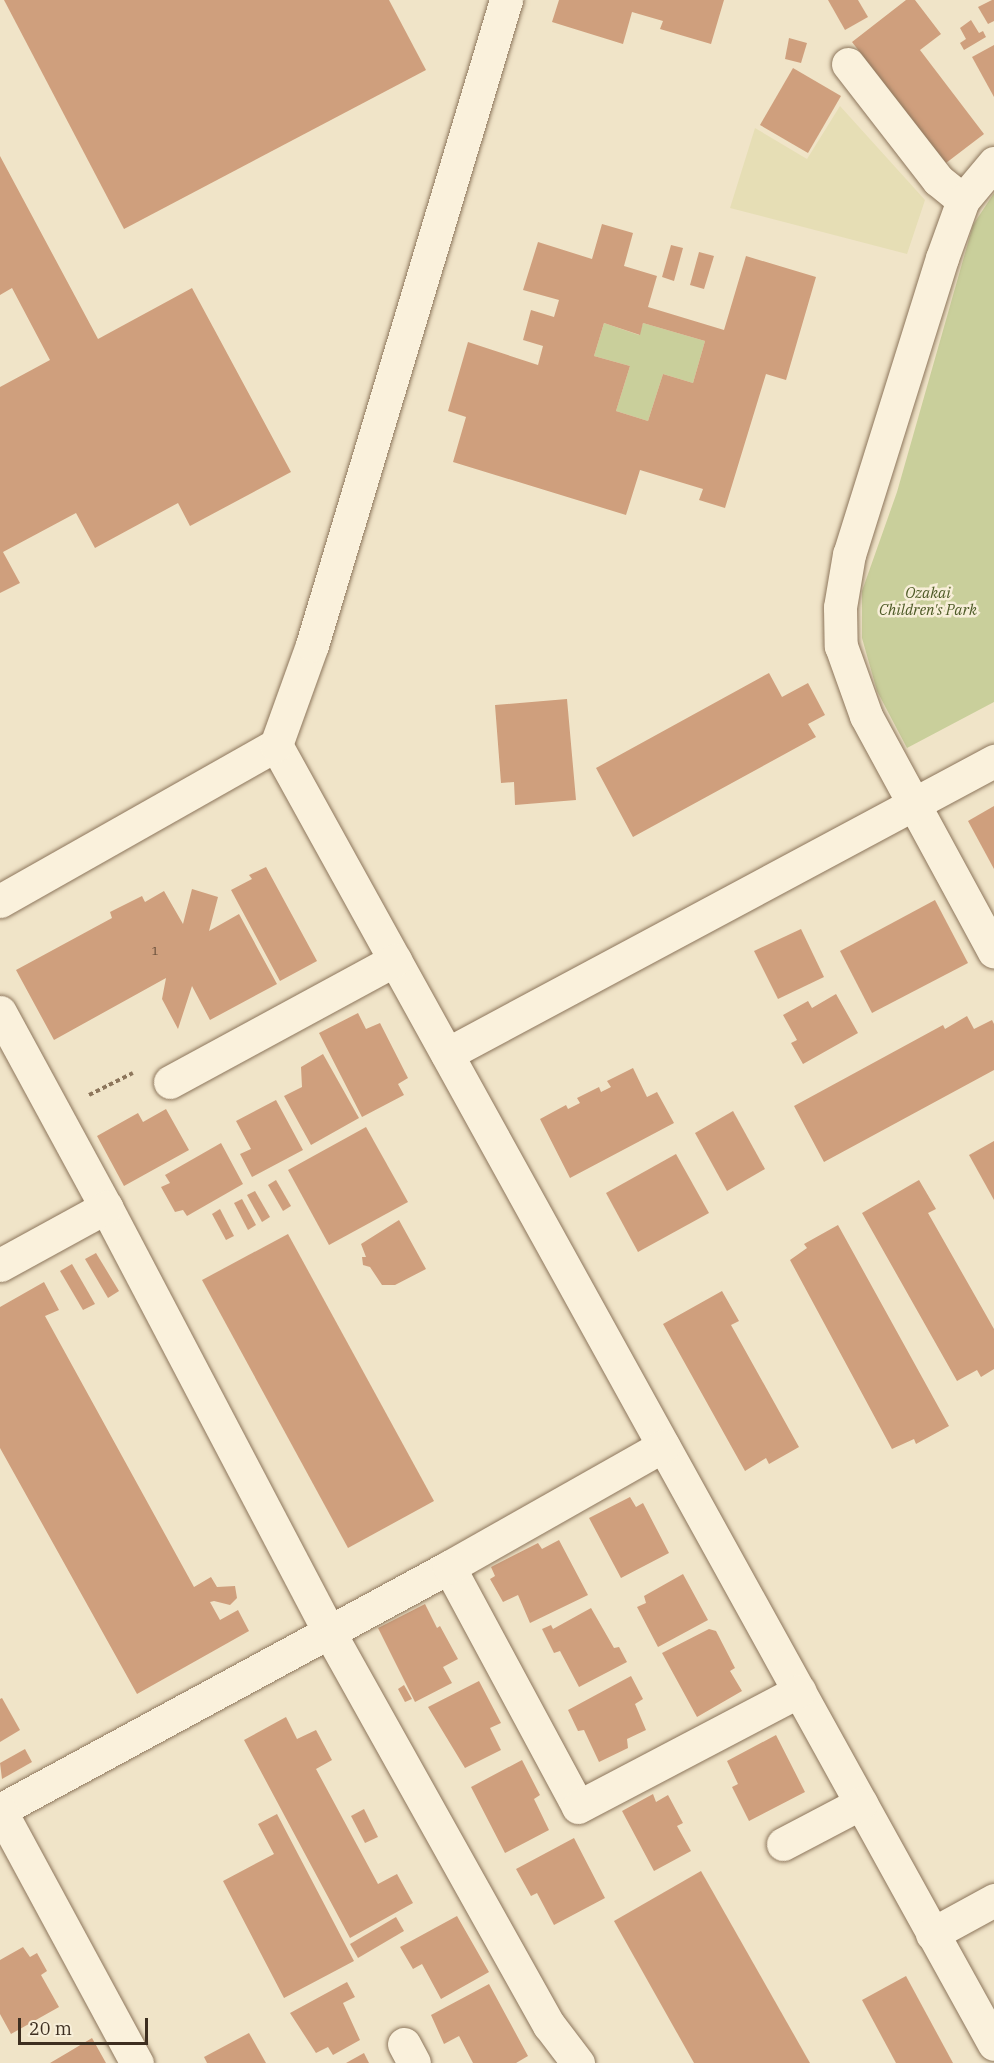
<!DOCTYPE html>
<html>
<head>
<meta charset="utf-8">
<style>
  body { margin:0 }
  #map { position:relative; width:994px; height:2063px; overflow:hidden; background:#f0e4c8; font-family:"IBM Plex Serif",serif }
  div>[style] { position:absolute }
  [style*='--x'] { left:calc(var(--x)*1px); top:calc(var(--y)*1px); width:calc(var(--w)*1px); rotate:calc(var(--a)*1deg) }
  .farmland>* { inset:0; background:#e6deb5 }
  .green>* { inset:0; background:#c9cf9b }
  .building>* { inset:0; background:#cf9f7d }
  .path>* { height:4px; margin-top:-2px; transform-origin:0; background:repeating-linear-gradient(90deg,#8d765c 0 4.5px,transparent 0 7.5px) }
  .roads { filter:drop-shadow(0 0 2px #8d765c) drop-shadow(0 0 2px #8d765c) }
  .minor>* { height:33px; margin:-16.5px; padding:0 16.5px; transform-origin:16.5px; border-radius:16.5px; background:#faf1dc }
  span { translate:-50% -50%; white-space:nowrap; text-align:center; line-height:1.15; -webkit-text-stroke:5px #f7eed8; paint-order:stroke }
  .number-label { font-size:12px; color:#624a37 }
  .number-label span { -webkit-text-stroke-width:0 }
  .park-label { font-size:15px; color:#4d5a26; font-style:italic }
  .scale { position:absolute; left:18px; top:2018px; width:130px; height:27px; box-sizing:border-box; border:3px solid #3d2e20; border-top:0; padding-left:8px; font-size:18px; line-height:21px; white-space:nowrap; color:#3d2e20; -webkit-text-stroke:4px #f7eed8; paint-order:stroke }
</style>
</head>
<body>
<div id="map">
  <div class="farmland">
    <i style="clip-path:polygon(840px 106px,925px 200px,907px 254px,730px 208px,755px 128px,807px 159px)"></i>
  </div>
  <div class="green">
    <i style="clip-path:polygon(994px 193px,994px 702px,907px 748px,877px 691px,862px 638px,862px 591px,897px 492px,973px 225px)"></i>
    <i style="clip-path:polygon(604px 323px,639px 335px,643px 323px,705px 341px,693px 383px,663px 374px,648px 421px,616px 411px,630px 366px,594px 356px)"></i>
  </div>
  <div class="building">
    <i style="clip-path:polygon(4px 0,389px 0,426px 70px,124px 229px)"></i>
    <i style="clip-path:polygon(559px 0,724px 0,711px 44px,660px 29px,663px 21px,632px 12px,623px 44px,552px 22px)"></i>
    <i style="clip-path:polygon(828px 0,858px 0,868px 17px,845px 30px)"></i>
    <i style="clip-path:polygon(906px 0,915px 0,941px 34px,920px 50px,984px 134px,946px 163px,852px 42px)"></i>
    <i style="clip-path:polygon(992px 0,994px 0,994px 21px,988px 24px,978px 7px)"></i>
    <i style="clip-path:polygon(971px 20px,979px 33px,983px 31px,986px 37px,964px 50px,960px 43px,966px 39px,960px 28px)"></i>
    <i style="clip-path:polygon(789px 38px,807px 43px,801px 63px,785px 59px)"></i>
    <i style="clip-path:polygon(994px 45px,994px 97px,972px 57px)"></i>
    <i style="clip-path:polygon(793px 68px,841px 96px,808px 153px,760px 125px)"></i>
    <i style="clip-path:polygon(0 156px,98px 339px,192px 288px,291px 472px,190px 526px,178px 503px,95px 548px,76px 513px,3px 552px,20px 583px,0 593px,0 387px,50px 360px,12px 288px,0 295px)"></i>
    <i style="clip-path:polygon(evenodd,602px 224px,633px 233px,624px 266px,657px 276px,648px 307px,724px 330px,746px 256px,816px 277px,786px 380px,766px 374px,725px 508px,699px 500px,703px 489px,640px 470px,626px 515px,453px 462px,466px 417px,448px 411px,468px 342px,538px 365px,543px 346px,523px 340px,531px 310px,554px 317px,559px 300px,523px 290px,538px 242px,592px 259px,602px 224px,604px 323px,640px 335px,643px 323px,705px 341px,693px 383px,663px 374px,648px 421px,616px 411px,630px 366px,594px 356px,604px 323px)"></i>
    <i style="clip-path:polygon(671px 245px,683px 248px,674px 281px,662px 277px)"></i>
    <i style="clip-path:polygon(699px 252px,714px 256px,704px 289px,690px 285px)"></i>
    <i style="clip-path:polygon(769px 673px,782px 697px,808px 683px,825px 715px,808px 724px,816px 737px,633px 837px,596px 768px)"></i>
    <i style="clip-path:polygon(567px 699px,576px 800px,515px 805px,514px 782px,501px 783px,495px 705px)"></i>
    <i style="clip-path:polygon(994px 806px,994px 869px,968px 821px)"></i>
    <i style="clip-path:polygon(266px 867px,317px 961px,280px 981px,231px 890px,252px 879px,249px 875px)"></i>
    <i style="clip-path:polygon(192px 889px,218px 897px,209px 931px,239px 914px,277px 984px,210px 1020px,192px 986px,178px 1029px,162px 999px,166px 978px,54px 1040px,16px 970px,112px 918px,110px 912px,142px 896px,145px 902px,164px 891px,183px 924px)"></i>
    <i style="clip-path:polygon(935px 900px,968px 963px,872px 1013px,840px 951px)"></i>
    <i style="clip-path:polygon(801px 929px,824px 977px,778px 999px,754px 951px)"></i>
    <i style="clip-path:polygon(836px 994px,858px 1033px,803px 1064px,791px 1043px,797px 1040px,783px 1015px,808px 1001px,812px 1008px)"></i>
    <i style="clip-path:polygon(358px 1013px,366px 1029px,380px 1023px,408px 1078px,398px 1084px,404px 1095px,362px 1117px,319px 1033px)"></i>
    <i style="clip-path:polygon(967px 1016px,974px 1029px,992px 1020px,994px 1024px,994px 1070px,824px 1162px,794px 1106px,943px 1025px,945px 1029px)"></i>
    <i style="clip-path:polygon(323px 1054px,359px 1118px,311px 1145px,284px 1096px,302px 1087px,301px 1067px)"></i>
    <i style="clip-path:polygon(633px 1068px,647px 1097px,657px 1092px,674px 1123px,570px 1178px,540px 1119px,566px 1105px,568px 1109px,580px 1103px,577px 1098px,599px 1087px,601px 1092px,611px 1087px,607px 1081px)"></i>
    <i style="clip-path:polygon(276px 1100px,303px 1150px,252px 1177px,240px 1154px,251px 1149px,236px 1121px)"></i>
    <i style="clip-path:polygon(166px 1109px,189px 1150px,124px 1186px,97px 1136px,138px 1113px,143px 1122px)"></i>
    <i style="clip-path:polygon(733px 1111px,765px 1169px,727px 1191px,695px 1133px)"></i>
    <i style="clip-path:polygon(366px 1127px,408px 1202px,329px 1245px,288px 1170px)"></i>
    <i style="clip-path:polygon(994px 1141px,994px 1200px,969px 1155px)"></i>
    <i style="clip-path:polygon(221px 1143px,243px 1184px,187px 1216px,183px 1210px,175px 1212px,161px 1187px,170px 1183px,165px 1175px)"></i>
    <i style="clip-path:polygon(676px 1154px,709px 1213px,638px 1252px,606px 1193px)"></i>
    <i style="clip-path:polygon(276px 1180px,291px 1206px,283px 1211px,268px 1185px)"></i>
    <i style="clip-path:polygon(919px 1180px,936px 1209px,928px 1213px,994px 1329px,994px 1369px,981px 1377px,977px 1370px,957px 1381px,862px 1213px)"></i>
    <i style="clip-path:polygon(255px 1191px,270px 1217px,262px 1222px,247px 1195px)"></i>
    <i style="clip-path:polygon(242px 1199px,256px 1225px,248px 1230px,234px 1203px)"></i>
    <i style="clip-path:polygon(220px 1209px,234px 1236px,226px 1240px,212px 1214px)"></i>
    <i style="clip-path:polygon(399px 1220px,426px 1269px,395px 1285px,382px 1285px,370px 1267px,363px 1265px,362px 1257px,366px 1257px,361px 1244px)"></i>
    <i style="clip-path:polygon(838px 1225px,949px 1426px,916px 1444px,914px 1439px,892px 1449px,790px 1260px,807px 1248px,804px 1244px)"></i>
    <i style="clip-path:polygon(288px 1234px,434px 1501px,348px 1548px,202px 1280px)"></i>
    <i style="clip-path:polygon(96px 1253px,119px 1291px,108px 1298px,85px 1259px)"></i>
    <i style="clip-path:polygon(72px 1264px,95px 1304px,83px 1310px,60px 1271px)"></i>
    <i style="clip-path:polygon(44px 1282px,59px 1310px,45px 1316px,194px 1587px,211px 1577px,217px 1587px,235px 1586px,237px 1598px,230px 1605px,214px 1601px,210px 1602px,220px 1620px,238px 1610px,249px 1631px,137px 1694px,0 1448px,0 1307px)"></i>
    <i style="clip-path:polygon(722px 1291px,739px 1321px,731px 1325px,799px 1447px,769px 1464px,766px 1458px,745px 1471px,663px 1324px)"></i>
    <i style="clip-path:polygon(630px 1497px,636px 1507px,643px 1503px,669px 1553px,621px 1578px,589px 1518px)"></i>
    <i style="clip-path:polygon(559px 1540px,588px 1595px,530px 1623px,518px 1595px,503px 1602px,490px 1579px,495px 1576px,491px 1567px,538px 1543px,542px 1549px)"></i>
    <i style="clip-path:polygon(683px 1574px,708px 1620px,658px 1647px,637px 1607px,646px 1603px,644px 1596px)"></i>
    <i style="clip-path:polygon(425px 1604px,437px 1628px,440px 1626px,458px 1659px,443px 1667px,452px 1683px,415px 1702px,378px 1628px)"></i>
    <i style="clip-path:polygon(591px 1608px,614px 1648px,619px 1647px,627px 1662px,579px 1687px,560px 1651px,554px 1653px,542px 1629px,551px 1625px,553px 1629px)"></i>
    <i style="clip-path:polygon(709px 1629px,716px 1631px,735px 1668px,730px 1671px,742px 1691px,697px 1717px,662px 1653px)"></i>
    <i style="clip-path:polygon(631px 1676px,643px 1699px,635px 1704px,646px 1730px,627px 1739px,628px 1748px,599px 1762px,584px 1730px,578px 1731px,568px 1710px)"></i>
    <i style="clip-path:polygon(479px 1681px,501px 1723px,490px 1728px,501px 1750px,465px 1768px,428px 1707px)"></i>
    <i style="clip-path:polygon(404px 1685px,412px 1699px,405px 1702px,398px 1689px)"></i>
    <i style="clip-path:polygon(2px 1698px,20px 1730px,0 1742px,0 1699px)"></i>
    <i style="clip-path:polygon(286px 1717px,297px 1739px,316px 1730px,332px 1760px,316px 1769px,378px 1884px,397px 1874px,413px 1903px,350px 1938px,244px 1740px)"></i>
    <i style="clip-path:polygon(776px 1735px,805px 1792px,749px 1821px,732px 1787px,738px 1784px,727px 1761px)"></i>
    <i style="clip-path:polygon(25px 1749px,32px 1762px,2px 1779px,0 1763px)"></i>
    <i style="clip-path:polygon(522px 1760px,540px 1795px,534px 1799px,549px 1830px,505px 1853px,471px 1787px)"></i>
    <i style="clip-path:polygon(653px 1794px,656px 1802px,668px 1795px,683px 1823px,677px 1826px,691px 1851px,654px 1871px,622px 1811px)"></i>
    <i style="clip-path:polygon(364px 1809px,378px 1837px,365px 1843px,351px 1816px)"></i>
    <i style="clip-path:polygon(277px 1814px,354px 1961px,284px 1998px,223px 1881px,274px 1854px,258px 1824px)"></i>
    <i style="clip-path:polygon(574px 1838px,605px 1898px,554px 1925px,537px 1893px,531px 1896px,516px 1869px)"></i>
    <i style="clip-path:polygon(701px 1871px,810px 2063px,694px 2063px,614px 1921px)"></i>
    <i style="clip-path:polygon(457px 1916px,489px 1972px,441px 1999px,422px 1964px,413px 1969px,400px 1947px)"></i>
    <i style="clip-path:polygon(396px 1917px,404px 1931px,358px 1958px,350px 1944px)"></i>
    <i style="clip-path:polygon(23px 1947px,30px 1957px,37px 1953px,47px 1971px,41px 1975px,59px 2007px,11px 2034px,0 2014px,0 1960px)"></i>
    <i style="clip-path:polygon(906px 1976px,953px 2063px,896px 2063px,862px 2000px)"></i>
    <i style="clip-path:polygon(347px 1982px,355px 1997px,343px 2003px,360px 2040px,333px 2055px,328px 2047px,316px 2053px,290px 2013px)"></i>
    <i style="clip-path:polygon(489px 1984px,528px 2056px,516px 2063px,473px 2063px,459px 2036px,444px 2044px,431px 2015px)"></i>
    <i style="clip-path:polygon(249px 2033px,266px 2063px,207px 2063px,204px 2057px)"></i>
    <i style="clip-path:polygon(92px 2038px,106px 2063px,50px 2063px,67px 2053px)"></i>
    <i style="clip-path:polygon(364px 2053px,369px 2063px,346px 2063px)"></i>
  </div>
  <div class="path">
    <i style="--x:89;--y:1095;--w:49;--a:-26.6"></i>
  </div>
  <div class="roads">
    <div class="minor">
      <i style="--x:848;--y:64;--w:147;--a:52.2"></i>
      <i style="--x:938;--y:180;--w:32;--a:39"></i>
      <i style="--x:994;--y:163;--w:48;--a:130"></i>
      <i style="--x:963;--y:200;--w:62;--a:109.9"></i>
      <i style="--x:942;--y:258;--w:310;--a:107.4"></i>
      <i style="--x:849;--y:554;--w:54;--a:99.6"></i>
      <i style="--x:840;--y:607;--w:39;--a:89"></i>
      <i style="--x:841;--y:646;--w:74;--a:70.3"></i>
      <i style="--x:866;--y:716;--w:268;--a:61.5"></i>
      <i style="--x:276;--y:745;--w:1484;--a:61.07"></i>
      <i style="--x:0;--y:901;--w:317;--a:-29.5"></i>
      <i style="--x:276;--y:745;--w:106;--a:-70.2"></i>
      <i style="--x:312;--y:645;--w:674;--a:-73.26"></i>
      <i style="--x:0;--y:1012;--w:222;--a:61.5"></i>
      <i style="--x:106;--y:1207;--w:478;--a:62.3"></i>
      <i style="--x:328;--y:1630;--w:453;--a:60.8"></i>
      <i style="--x:549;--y:2025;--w:48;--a:52.7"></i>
      <i style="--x:447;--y:1054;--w:621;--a:-28.18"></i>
      <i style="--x:170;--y:1082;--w:256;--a:-28.5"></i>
      <i style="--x:0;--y:1265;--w:121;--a:-28.7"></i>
      <i style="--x:449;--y:1567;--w:272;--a:61.7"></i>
      <i style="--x:578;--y:1807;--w:250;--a:-27.7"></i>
      <i style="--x:0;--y:1810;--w:511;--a:-28.42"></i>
      <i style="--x:449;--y:1567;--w:246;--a:-29.5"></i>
      <i style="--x:0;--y:1810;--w:288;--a:61.6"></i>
      <i style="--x:783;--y:1844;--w:88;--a:-27.7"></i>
      <i style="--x:932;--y:1934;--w:71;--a:-28.7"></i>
      <i style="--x:404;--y:2044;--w:21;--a:62"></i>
    </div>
  </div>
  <div class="number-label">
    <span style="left:155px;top:951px">1</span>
  </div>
  <div class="park-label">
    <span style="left:928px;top:601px">Ozakai<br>Children's Park</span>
  </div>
  <div class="scale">20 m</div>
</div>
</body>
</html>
